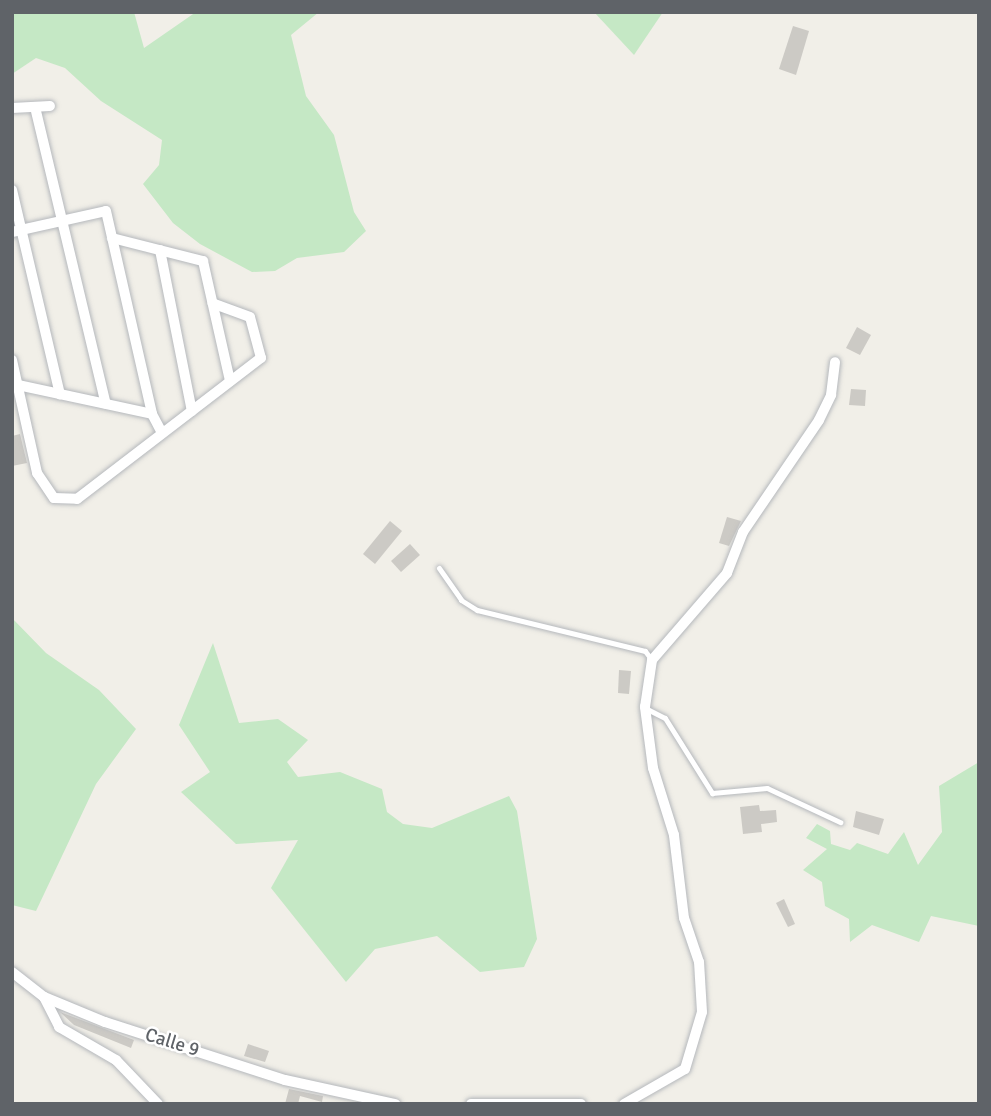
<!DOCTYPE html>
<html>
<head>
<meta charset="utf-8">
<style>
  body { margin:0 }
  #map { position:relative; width:991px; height:1116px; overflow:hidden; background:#f1efe8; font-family:Signika,sans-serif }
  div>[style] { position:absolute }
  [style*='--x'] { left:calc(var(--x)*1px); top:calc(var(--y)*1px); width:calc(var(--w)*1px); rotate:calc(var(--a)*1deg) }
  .green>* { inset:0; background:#c5e8c5 }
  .building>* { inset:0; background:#cccac5 }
  .roads { filter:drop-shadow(0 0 2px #b5b8bc) drop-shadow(0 0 2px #b5b8bc) }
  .service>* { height:5px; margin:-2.5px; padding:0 2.5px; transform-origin:2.5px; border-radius:2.5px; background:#fff }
  .minor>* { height:10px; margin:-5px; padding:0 5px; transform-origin:5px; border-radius:5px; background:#fff }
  span { translate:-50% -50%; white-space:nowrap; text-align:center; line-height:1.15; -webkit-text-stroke:5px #fff; paint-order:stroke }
  .street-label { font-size:19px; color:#5f6368 }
  .frame { position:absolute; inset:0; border:14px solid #5f6368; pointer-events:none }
</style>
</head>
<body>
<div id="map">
  <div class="green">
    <i style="clip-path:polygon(12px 12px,134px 12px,144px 48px,196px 12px,319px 12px,291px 35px,306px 96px,334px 135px,354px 212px,366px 231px,344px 252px,297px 258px,275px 271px,252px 272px,200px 244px,173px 223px,143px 184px,159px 165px,162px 140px,101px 101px,65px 68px,36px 58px,12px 74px)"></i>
    <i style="clip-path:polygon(594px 12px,663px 12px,634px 55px)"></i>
    <i style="clip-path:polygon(12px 618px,46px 653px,99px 690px,136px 729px,96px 784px,36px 911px,12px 905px)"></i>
    <i style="clip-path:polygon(213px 643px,239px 723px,278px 719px,308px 740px,287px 762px,298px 777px,340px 772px,382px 789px,387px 812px,403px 824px,432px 828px,509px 796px,517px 811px,537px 939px,524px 967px,480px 972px,437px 936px,375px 949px,346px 982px,271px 888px,298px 840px,236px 844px,181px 792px,210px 772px,179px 725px)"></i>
    <i style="clip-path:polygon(979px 762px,979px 926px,931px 916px,919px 942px,872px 925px,850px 942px,849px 919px,825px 906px,822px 882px,803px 870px,827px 849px,806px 838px,817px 824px,830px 831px,831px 844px,850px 850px,857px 843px,888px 854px,904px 832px,918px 865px,942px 832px,939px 786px)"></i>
  </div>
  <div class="building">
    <i style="clip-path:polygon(793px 26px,809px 31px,796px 75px,779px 69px)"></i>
    <i style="clip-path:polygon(857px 327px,871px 335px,860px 355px,846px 348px)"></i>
    <i style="clip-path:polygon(851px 389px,866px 390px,865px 406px,849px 405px)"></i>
    <i style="clip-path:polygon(20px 434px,27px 463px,12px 466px,12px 436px)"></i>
    <i style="clip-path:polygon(727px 517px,741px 521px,729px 546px,719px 543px)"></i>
    <i style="clip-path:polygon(390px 521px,402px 531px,375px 564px,363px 554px)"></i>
    <i style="clip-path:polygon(410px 544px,420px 555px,401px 572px,391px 561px)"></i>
    <i style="clip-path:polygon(619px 670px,631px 671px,629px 694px,618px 693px)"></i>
    <i style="clip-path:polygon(759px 805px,760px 811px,776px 810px,777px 822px,761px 824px,762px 832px,743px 834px,740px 807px)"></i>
    <i style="clip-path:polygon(856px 811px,884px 819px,879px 835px,853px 827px)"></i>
    <i style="clip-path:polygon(784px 899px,795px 924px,788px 927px,776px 903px)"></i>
    <i style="clip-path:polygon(60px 1012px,134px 1040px,131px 1048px,74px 1025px)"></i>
    <i style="clip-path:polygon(248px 1044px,269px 1051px,265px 1062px,244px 1056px)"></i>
    <i style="clip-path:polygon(289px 1089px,323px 1096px,322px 1102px,300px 1096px,298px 1104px,285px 1104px)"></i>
  </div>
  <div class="roads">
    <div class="service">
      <i style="--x:439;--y:568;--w:39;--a:55"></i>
      <i style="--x:461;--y:600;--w:19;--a:32"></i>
      <i style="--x:477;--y:610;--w:173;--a:13.7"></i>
      <i style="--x:645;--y:651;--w:11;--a:52"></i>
      <i style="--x:647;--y:709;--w:20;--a:27"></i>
      <i style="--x:665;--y:718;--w:89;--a:57.9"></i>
      <i style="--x:712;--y:793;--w:55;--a:-5.2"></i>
      <i style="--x:767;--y:788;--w:81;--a:25"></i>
    </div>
    <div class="minor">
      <i style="--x:35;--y:107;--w:305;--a:76.6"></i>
      <i style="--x:12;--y:108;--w:38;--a:-3"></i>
      <i style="--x:12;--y:190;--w:210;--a:76.8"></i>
      <i style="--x:12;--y:232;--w:96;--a:-12.6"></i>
      <i style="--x:106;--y:211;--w:208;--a:77.2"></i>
      <i style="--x:152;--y:414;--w:21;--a:62"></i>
      <i style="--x:112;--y:238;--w:94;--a:14.2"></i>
      <i style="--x:203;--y:261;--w:123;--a:77.3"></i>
      <i style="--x:160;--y:250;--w:164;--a:78.8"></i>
      <i style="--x:12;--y:360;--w:116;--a:77.5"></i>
      <i style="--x:37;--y:473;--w:30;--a:56"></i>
      <i style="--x:54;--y:498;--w:23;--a:2"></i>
      <i style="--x:77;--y:499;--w:232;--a:-37.5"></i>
      <i style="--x:261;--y:358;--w:42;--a:-105"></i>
      <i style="--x:250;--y:317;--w:40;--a:-159.8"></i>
      <i style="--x:18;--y:385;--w:137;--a:12.2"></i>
      <i style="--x:12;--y:972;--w:41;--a:38"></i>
      <i style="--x:44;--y:997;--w:66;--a:22.3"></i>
      <i style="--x:105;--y:1022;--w:189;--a:17.9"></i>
      <i style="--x:285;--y:1080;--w:113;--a:12.3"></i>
      <i style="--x:44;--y:997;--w:34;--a:63"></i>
      <i style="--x:59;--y:1027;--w:66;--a:30.1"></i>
      <i style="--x:116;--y:1060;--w:61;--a:46.3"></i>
      <i style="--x:471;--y:1104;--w:110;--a:0"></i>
      <i style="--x:624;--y:1104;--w:70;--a:-29.8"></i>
      <i style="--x:685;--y:1069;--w:59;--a:-73.4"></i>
      <i style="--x:702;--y:1012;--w:50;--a:-93.4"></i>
      <i style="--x:699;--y:962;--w:46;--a:-108.8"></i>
      <i style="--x:684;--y:918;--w:84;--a:-96.9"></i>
      <i style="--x:674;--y:835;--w:70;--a:-107.4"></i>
      <i style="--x:653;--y:768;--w:62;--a:-97.5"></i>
      <i style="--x:645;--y:707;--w:48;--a:-81.5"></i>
      <i style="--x:652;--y:660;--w:115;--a:-49.2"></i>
      <i style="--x:727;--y:573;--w:44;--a:-68.7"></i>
      <i style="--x:743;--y:532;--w:135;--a:-55.8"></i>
      <i style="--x:819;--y:420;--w:28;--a:-64"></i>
      <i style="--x:831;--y:395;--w:33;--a:-83"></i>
    </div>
  </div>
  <div class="street-label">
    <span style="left:172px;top:1043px;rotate:17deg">Calle 9</span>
  </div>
  <div class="frame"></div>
</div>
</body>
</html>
